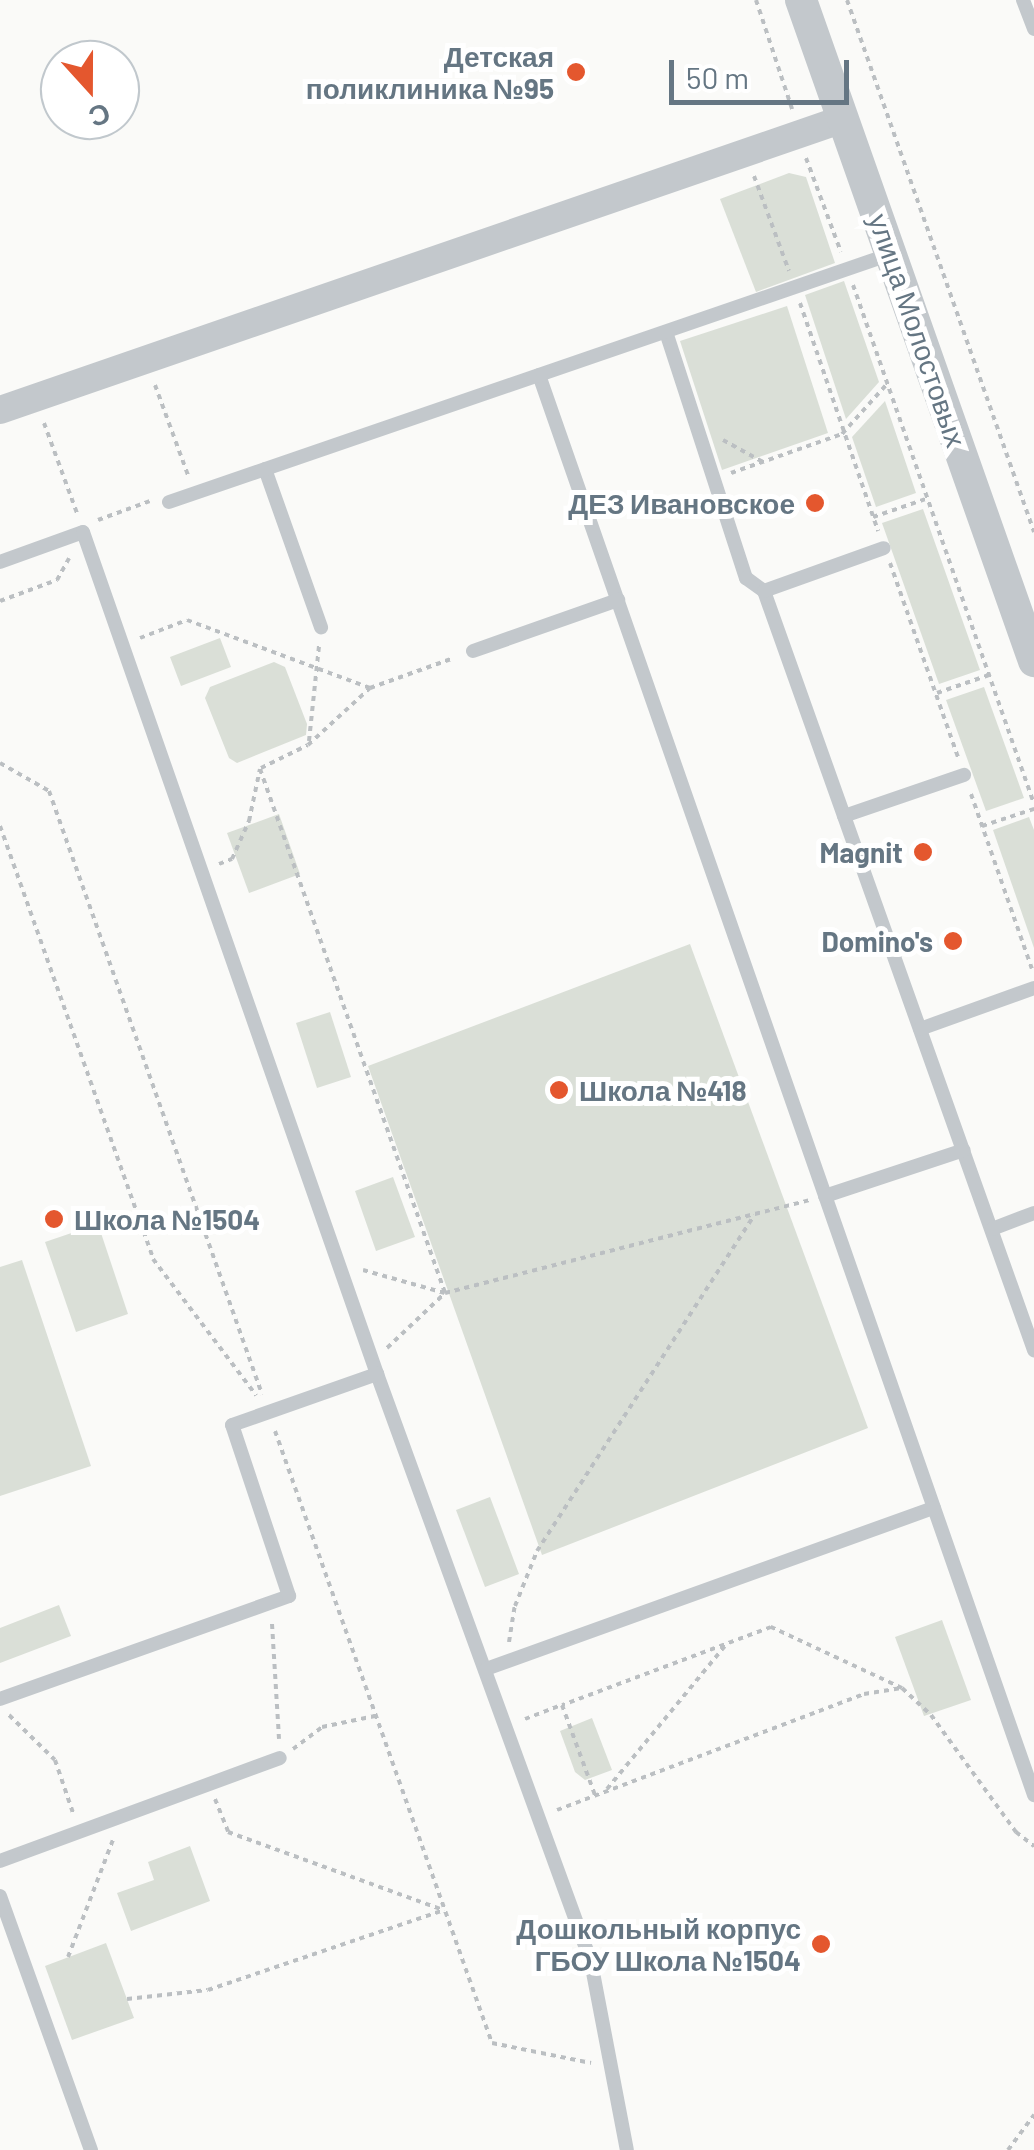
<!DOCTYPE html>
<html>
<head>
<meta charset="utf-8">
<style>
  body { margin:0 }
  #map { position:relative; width:1034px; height:2150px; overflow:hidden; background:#fafaf8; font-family:Barlow,sans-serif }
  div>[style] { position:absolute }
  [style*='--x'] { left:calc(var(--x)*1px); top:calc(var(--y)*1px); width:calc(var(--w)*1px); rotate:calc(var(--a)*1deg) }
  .green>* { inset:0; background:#dadfd7 }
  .path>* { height:4px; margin-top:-2px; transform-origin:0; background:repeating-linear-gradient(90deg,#bbbfc2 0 5px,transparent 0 10px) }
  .service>* { height:14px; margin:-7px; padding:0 7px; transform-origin:7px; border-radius:7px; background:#c3c8cc }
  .minor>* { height:28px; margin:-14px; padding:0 14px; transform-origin:14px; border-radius:14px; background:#c3c8cc }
  .tertiary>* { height:32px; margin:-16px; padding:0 16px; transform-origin:16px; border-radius:16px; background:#c3c8cc }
  .dots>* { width:28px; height:28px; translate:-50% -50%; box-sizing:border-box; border:5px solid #fff; border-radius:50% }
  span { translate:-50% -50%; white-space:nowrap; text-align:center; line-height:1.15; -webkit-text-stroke:10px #fff; paint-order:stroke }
  .poi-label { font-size:28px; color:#657683; font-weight:700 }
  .right { translate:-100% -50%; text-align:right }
  .left { translate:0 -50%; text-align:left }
  .street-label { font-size:28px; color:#657683 }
  .north { position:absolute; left:40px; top:40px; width:100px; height:100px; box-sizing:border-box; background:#fff; border:2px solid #c1c8cd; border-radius:50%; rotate:159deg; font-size:28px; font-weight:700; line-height:40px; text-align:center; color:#657683 }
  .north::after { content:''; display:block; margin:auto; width:35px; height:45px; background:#e4572e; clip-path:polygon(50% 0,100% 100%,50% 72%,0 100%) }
  .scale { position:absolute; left:669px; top:60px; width:180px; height:45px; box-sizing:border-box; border:5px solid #657683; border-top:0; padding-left:12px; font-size:30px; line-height:35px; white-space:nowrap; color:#657683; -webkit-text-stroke:8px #fff; paint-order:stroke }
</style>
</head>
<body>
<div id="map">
  <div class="green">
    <i style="clip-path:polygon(789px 173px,806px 177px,835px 263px,756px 292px,720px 199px)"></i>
    <i style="clip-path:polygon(844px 281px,879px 382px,846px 419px,805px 295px)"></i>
    <i style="clip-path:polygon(787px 306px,828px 433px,722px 470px,680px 341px)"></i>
    <i style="clip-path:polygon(885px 401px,916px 493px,876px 507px,852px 437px)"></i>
    <i style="clip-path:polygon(923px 509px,980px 670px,939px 684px,882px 523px)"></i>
    <i style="clip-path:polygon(220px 638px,231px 667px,181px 686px,170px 657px)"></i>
    <i style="clip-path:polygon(274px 662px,285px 667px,307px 724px,306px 735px,237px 763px,229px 758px,205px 698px,210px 687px)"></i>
    <i style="clip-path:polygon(984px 687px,1024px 798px,986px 811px,946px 700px)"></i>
    <i style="clip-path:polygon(279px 814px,300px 874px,249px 893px,227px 833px)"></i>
    <i style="clip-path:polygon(1029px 817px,1034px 830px,1034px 948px,993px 830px)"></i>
    <i style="clip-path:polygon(690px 944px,868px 1428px,542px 1555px,368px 1066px)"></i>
    <i style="clip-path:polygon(330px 1012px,351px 1077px,317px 1088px,296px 1023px)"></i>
    <i style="clip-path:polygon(393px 1177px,415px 1237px,376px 1251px,355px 1191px)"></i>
    <i style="clip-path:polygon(98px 1224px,128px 1314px,76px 1332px,45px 1242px)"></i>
    <i style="clip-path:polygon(22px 1260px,91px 1466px,0 1496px,0 1267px)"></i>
    <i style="clip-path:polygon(490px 1497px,519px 1574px,485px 1587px,456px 1510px)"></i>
    <i style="clip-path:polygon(59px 1605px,71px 1636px,0 1663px,0 1628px)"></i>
    <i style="clip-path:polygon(942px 1620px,971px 1700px,924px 1716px,895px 1637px)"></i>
    <i style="clip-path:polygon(592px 1718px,612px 1770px,585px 1780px,575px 1772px,560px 1731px)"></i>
    <i style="clip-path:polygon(190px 1846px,210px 1901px,131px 1931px,117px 1893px,154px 1880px,148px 1862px)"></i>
    <i style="clip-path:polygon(106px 1943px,134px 2018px,72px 2040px,45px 1966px)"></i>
  </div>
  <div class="path">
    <i style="--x:756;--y:0;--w:115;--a:71.7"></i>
    <i style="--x:847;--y:0;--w:564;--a:70.63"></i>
    <i style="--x:806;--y:158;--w:100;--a:69.6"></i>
    <i style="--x:754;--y:176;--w:101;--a:69.8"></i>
    <i style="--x:853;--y:285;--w:550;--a:70.77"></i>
    <i style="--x:800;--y:303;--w:241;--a:71.1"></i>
    <i style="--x:155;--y:385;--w:96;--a:69.9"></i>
    <i style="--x:44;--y:423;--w:96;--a:69.9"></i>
    <i style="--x:723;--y:440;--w:46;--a:28.8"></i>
    <i style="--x:731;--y:473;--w:118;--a:-19.4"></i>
    <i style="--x:842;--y:434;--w:67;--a:-48"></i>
    <i style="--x:873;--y:517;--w:56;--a:-18.8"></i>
    <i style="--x:98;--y:520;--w:55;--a:-20.1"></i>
    <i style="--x:890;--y:563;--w:206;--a:70.7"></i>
    <i style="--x:0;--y:601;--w:61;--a:-20.2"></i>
    <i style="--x:57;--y:580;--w:25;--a:-61"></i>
    <i style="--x:140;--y:638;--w:50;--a:-21"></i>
    <i style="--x:187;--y:620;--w:195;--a:20.4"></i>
    <i style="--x:937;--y:693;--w:55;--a:-19.1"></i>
    <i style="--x:309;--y:741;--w:96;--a:-84"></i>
    <i style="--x:0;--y:763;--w:56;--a:29.7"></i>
    <i style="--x:49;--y:791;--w:640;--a:70.55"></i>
    <i style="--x:261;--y:768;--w:52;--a:-26.1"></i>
    <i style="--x:308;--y:745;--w:84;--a:-42.6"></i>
    <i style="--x:370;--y:688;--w:89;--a:-19.7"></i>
    <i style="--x:971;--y:794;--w:185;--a:70.8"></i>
    <i style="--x:0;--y:826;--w:459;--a:70.5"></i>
    <i style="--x:153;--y:1259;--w:171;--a:52.9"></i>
    <i style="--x:982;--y:826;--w:55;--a:-18.1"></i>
    <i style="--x:219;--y:864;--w:14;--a:-21"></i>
    <i style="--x:232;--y:859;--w:42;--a:-65.9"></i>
    <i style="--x:249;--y:821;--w:53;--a:-78.1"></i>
    <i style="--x:260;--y:769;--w:556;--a:70.55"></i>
    <i style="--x:363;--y:1270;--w:85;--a:15.7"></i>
    <i style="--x:387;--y:1348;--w:80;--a:-43.5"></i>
    <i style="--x:445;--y:1293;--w:376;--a:-14.3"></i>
    <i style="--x:275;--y:1431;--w:649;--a:70.48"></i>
    <i style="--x:492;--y:2043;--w:101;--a:11.4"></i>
    <i style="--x:272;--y:1624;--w:115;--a:86.5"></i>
    <i style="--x:509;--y:1642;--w:36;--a:-81"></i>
    <i style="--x:515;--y:1606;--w:59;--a:-68.2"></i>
    <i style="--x:537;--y:1551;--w:400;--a:-57.1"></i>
    <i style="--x:902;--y:1688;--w:40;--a:43"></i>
    <i style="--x:931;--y:1715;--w:145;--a:54"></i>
    <i style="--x:1016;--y:1832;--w:23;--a:38"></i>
    <i style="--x:9;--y:1715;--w:64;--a:44.4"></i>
    <i style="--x:55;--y:1760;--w:56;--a:71.2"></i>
    <i style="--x:525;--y:1719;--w:40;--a:-21"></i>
    <i style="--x:562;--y:1705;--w:96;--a:69.9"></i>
    <i style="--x:293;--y:1749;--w:36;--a:-37"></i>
    <i style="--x:322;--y:1727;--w:54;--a:-11.7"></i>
    <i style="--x:607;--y:1789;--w:185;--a:-50.5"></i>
    <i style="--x:215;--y:1799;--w:35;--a:68"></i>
    <i style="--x:228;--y:1832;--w:230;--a:19.9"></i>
    <i style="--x:557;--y:1810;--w:328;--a:-20.7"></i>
    <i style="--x:864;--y:1694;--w:38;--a:-9"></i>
    <i style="--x:902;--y:1688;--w:145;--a:-155"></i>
    <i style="--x:771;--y:1627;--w:223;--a:159.5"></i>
    <i style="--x:68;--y:1957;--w:125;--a:-69"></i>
    <i style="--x:127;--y:1999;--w:81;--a:-6.3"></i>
    <i style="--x:208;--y:1990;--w:249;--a:-18.7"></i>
    <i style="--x:1008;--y:2150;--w:44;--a:-53.4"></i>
  </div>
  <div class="service">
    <i style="--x:1023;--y:0;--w:31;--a:69"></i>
    <i style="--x:666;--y:332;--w:259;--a:72"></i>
    <i style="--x:746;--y:578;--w:22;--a:36"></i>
    <i style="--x:764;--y:591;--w:806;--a:70.42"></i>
    <i style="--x:539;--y:375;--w:1504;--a:70.78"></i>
    <i style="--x:265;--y:469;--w:168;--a:70.5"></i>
    <i style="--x:169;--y:502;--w:763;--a:-18.96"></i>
    <i style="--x:0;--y:562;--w:88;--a:-19.9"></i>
    <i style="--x:83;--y:532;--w:892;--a:70.75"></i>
    <i style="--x:377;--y:1374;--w:626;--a:70"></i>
    <i style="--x:591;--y:1962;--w:191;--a:79.2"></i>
    <i style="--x:764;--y:591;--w:127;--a:-19.7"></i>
    <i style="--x:473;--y:651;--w:154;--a:-19.4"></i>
    <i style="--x:844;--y:816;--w:127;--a:-18.9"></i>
    <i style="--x:920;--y:1029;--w:121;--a:-19.8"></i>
    <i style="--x:825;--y:1196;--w:146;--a:-18.3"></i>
    <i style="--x:992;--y:1229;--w:45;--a:-20.9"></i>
    <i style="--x:486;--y:1669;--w:476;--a:-19.8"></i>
    <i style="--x:0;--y:1699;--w:307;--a:-19.6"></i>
    <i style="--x:289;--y:1596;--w:180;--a:-108.4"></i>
    <i style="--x:232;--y:1425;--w:154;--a:-19.4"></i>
    <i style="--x:0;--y:1861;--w:298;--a:-20.2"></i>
    <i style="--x:0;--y:1896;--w:270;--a:70.3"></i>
  </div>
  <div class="minor">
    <i style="--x:0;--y:410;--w:892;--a:-19.04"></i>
  </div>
  <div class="tertiary">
    <i style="--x:801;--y:0;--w:701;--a:70.58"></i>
  </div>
  <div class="dots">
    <i style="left:576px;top:72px;background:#e4572e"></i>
    <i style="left:815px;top:503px;background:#e4572e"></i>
    <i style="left:923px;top:852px;background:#e4572e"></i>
    <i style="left:953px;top:941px;background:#e4572e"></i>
    <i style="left:559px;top:1090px;background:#e4572e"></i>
    <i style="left:54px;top:1219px;background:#e4572e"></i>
    <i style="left:821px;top:1944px;background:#e4572e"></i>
  </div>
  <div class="poi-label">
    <span class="right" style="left:554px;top:72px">Детская<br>поликлиника №95</span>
    <span class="right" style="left:795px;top:503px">ДЕЗ Ивановское</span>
    <span class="right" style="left:903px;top:852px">Magnit</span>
    <span class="right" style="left:933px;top:941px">Domino's</span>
    <span class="left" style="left:579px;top:1090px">Школа №418</span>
    <span class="left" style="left:74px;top:1219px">Школа №1504</span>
    <span class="right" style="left:801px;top:1944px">Дошкольный корпус<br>ГБОУ Школа №1504</span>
  </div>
  <div class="street-label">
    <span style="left:918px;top:330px;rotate:71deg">улица Молостовых</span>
  </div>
  <div class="north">С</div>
  <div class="scale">50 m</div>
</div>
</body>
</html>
